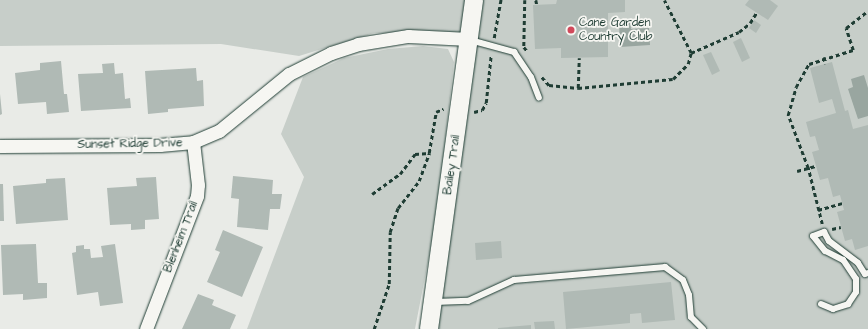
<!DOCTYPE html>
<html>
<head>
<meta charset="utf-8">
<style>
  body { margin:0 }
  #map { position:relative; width:868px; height:329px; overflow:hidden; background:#e9ebe7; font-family:"Architects Daughter",sans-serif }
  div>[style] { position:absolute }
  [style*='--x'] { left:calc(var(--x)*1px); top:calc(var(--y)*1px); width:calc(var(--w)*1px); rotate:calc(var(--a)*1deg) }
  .green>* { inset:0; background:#c7cec9 }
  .water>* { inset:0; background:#99a6a0 }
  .building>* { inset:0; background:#b0bab5 }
  .path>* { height:2.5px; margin-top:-1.25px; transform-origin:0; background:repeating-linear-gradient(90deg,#1f3d34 0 4px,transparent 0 7px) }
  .roads { filter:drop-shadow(0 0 1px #1f3d34) drop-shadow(0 0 1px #1f3d34) }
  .lane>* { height:6px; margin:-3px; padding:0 3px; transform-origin:3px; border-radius:3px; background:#f6f6f2 }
  .street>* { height:13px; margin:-6.5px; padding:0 6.5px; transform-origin:6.5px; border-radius:6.5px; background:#f6f6f2 }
  .secondary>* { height:18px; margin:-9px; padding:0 9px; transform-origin:9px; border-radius:9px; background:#f6f6f2 }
  .dots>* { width:11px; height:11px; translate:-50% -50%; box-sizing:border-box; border:2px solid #f6f6f2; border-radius:50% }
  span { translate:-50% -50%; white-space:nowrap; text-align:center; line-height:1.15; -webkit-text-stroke:3.5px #f6f6f2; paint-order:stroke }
  .poi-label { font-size:12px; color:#1f3d34 }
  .left { translate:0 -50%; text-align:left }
  .street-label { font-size:12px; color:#1f3d34 }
</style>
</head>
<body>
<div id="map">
  <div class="green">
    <i style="clip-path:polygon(0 0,467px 0,462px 32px,374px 33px,299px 56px,221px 44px,0 46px)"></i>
    <i style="clip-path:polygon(482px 0,868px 0,868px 329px,437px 329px)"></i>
    <i style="clip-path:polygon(423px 46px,448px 49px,454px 62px,437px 215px,415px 329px,247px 329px,304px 177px,281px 134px,303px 77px,344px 58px,388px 49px)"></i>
  </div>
  <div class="water">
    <i style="clip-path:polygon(619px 21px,630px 21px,631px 29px,649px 28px,650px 45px,620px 47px)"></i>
    <i style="clip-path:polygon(864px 75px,868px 88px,868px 116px,858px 119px,848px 89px,853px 87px,851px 79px)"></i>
  </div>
  <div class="building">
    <i style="clip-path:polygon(557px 0,625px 0,625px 12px,608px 13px,608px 57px,561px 58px,561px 48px,535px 49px,533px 5px,556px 4px)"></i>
    <i style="clip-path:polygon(749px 0,770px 0,778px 6px,768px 20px,745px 5px)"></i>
    <i style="clip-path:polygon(754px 20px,761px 25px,756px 33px,749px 28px)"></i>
    <i style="clip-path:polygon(741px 38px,750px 58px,742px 62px,733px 42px)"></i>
    <i style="clip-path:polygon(711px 52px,720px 71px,712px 75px,703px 55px)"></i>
    <i style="clip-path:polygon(61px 61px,64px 94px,67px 94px,69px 112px,47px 114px,46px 102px,18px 104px,15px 73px,40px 70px,40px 63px)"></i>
    <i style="clip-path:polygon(832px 62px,845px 111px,848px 110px,853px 129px,868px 125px,868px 246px,855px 250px,852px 239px,845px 241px,837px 212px,844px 210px,840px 195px,833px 197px,828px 178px,820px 180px,812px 152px,819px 150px,815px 136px,810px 137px,806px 122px,836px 113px,832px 99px,819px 103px,810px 68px)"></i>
    <i style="clip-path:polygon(114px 63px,115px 74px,123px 73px,125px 99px,130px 98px,131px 108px,81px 111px,78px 74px,103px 73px,102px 64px)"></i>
    <i style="clip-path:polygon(196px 68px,197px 81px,203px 80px,204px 106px,168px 109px,168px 112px,148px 114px,145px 71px)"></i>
    <i style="clip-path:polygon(0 94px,2px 114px,0 115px)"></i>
    <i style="clip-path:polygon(233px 176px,273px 180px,272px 194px,282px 194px,280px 209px,270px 209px,268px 230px,237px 227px,239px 199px,231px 198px)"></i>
    <i style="clip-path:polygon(156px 177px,159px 219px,145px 220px,145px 229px,131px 230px,131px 224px,110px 225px,107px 188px,137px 186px,136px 178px)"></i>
    <i style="clip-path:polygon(65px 178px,68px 220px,16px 224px,13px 186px,46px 183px,46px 179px)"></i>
    <i style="clip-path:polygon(0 184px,3px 184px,4px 221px,0 221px)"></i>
    <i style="clip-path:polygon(223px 230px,263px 247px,242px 297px,207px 282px,220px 252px,215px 250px)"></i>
    <i style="clip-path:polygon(501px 241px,502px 258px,476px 260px,475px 243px)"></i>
    <i style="clip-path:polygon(36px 244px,38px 283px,47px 283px,47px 298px,23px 300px,23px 294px,3px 295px,1px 245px)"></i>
    <i style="clip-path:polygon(115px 244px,123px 303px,100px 306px,98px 292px,77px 295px,72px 253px,76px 252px,76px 246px,84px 245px,84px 249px,90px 249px,91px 258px,103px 257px,101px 246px)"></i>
    <i style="clip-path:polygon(671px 282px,675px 320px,642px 323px,641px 313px,630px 314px,630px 323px,566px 329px,563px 292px)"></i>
    <i style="clip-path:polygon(198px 294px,214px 300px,212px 305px,236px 315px,230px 329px,182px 329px)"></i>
    <i style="clip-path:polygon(554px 321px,555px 329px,535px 329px,534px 322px)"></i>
    <i style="clip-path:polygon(531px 325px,531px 329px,498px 329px,498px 328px)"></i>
  </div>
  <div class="path">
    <i style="--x:525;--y:0;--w:47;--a:91.2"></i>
    <i style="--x:524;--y:47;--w:6;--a:51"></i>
    <i style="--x:536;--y:0;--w:5;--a:79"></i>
    <i style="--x:494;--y:38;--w:39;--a:-80"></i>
    <i style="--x:691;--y:53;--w:52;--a:-23.6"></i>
    <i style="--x:739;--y:32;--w:14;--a:-39"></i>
    <i style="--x:750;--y:23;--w:13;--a:-58"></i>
    <i style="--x:824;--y:57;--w:7;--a:74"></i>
    <i style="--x:542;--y:77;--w:11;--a:49"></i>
    <i style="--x:549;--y:85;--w:29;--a:6"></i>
    <i style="--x:578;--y:88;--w:95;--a:-5.4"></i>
    <i style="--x:673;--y:79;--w:21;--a:-45"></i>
    <i style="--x:688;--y:64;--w:11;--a:-75"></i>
    <i style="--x:691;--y:53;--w:59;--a:-117"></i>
    <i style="--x:578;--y:88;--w:30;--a:-88"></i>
    <i style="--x:474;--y:112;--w:8;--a:-14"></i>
    <i style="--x:482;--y:110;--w:8;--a:-60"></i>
    <i style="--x:486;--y:103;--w:48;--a:-84.1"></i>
    <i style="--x:797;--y:171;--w:20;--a:-15"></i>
    <i style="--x:372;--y:194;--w:34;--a:-36"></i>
    <i style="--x:400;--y:174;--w:25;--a:-53"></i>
    <i style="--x:415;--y:154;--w:14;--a:-4"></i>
    <i style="--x:429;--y:153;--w:42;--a:-80.3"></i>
    <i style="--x:436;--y:112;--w:8;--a:-23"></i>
    <i style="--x:818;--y:210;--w:25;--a:-16"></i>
    <i style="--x:822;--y:224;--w:58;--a:-104"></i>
    <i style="--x:808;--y:168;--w:57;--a:-110.7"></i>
    <i style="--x:788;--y:115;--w:29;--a:-74"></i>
    <i style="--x:796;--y:87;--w:26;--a:-61"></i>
    <i style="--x:809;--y:64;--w:46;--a:-17.7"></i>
    <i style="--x:853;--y:50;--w:23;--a:-108"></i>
    <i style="--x:846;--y:28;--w:28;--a:-38"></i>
    <i style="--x:832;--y:229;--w:9;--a:-13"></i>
    <i style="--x:374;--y:329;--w:47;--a:-71.6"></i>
    <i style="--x:389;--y:284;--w:52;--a:-88.9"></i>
    <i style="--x:390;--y:232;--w:25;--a:-72"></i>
    <i style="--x:398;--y:208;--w:34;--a:-52"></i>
    <i style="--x:419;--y:181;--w:30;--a:-70"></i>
  </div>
  <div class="roads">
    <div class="lane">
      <i style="--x:470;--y:40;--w:46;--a:15.3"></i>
      <i style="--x:514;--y:52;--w:30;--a:56"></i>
      <i style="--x:531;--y:77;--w:22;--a:69"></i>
      <i style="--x:435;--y:302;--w:33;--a:-2"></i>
      <i style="--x:468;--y:301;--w:51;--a:-24.5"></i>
      <i style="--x:514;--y:280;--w:152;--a:-4.9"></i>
      <i style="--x:665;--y:267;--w:22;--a:36"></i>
      <i style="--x:683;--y:280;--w:16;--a:68"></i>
      <i style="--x:689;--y:295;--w:22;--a:85"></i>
      <i style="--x:691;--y:317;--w:17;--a:45"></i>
      <i style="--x:821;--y:304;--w:13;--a:23"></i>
      <i style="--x:833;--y:309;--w:16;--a:-18"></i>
      <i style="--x:848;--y:304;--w:14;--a:-56"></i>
      <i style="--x:856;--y:292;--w:13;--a:-90"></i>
      <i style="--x:856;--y:279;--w:23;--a:-124"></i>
      <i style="--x:843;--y:260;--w:20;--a:-153"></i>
      <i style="--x:825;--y:251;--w:19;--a:-129"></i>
      <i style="--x:813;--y:236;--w:12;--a:-20"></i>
      <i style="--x:824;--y:232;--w:10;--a:61"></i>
      <i style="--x:829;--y:241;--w:36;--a:37"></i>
      <i style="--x:858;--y:263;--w:13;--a:58"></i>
      <i style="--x:865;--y:274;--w:3;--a:-18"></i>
    </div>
    <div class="street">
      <i style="--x:0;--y:146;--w:160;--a:-0.4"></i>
      <i style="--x:160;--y:145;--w:33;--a:-5"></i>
      <i style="--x:193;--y:142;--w:28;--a:-23"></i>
      <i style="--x:219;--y:131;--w:90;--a:-39.2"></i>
      <i style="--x:289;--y:74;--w:47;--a:-26.6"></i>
      <i style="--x:331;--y:53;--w:28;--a:-18"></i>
      <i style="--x:358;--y:44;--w:51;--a:-9.1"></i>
      <i style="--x:408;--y:36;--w:61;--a:2.8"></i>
      <i style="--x:146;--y:329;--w:142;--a:-69"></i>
      <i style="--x:197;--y:196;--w:11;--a:-85"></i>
      <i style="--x:198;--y:185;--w:43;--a:-96.6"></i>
    </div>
    <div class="secondary">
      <i style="--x:429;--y:329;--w:332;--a:-82.2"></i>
    </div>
  </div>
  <div class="dots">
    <i style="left:571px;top:30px;background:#d1495b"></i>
  </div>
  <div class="poi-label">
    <span class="left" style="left:579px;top:30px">Cane Garden<br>Country Club</span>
  </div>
  <div class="street-label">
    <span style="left:130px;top:144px;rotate:-1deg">Sunset Ridge Drive</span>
    <span style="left:452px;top:165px;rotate:-82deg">Bailey Trail</span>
    <span style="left:181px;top:237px;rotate:-69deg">Blenheim Trail</span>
  </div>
</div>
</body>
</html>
